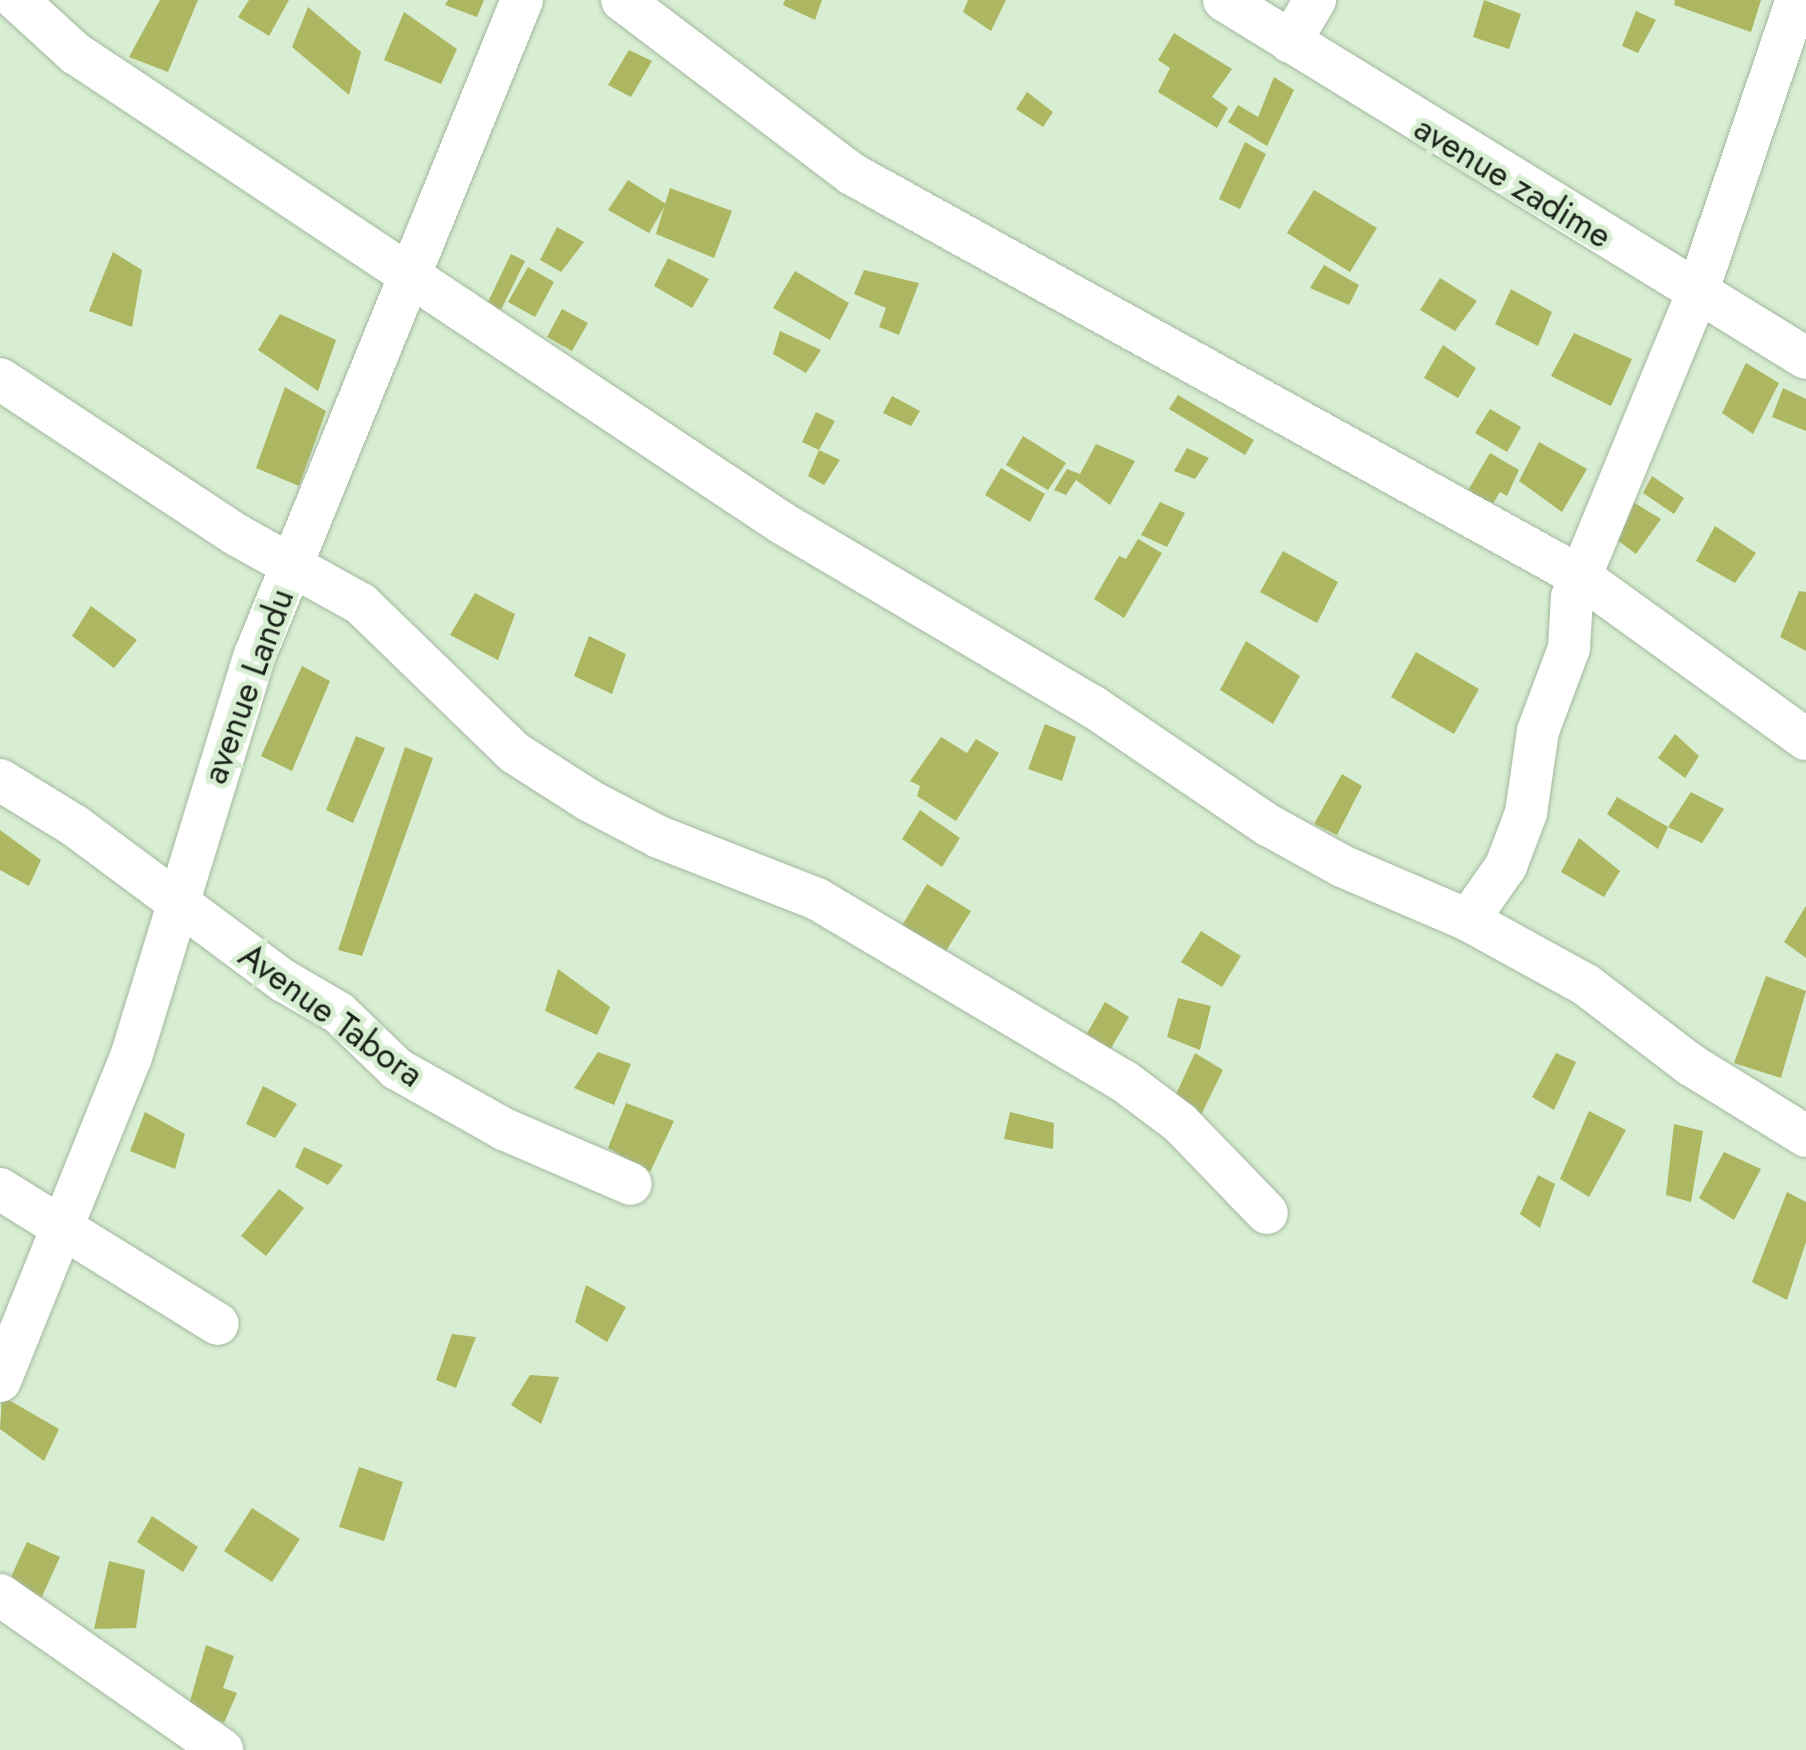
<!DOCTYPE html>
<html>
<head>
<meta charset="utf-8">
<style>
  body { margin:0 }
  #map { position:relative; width:1806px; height:1750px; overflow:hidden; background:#d8eed3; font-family:Jost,sans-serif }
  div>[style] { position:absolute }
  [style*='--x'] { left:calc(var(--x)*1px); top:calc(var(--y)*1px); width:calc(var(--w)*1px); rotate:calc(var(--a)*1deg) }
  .building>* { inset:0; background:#adb661 }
  .roads { filter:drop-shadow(0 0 2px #a3b99f) drop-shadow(0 0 2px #a3b99f) }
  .minor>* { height:42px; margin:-21px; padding:0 21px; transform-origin:21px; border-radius:21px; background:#fff }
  span { translate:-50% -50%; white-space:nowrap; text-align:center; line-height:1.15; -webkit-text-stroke:10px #d8eed3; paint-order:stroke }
  .street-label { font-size:35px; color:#1b231a }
</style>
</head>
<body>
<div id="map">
  <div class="building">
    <i style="clip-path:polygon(160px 0,198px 0,168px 72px,129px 57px)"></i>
    <i style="clip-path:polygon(249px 0,289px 0,269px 36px,238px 17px)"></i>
    <i style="clip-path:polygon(448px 0,484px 0,477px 17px,445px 5px)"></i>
    <i style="clip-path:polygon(785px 0,822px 0,815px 20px,783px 5px)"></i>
    <i style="clip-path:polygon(968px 0,1006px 0,991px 31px,963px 12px)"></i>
    <i style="clip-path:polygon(1484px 0,1521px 14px,1509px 49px,1473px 37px)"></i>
    <i style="clip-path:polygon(1675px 0,1761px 0,1751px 32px,1674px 5px)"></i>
    <i style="clip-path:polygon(308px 7px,361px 52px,349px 95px,292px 47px)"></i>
    <i style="clip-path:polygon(1636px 11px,1656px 20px,1638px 53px,1622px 46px)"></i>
    <i style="clip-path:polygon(404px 12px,457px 49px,441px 84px,384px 60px)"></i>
    <i style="clip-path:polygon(1174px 33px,1232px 69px,1212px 97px,1228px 108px,1217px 128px,1158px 92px,1170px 68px,1158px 60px)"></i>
    <i style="clip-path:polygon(629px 50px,652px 61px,631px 97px,608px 85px)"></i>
    <i style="clip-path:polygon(1274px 77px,1294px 90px,1267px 146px,1228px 122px,1238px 105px,1258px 117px)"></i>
    <i style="clip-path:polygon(1027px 92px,1053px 112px,1043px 127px,1016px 109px)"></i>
    <i style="clip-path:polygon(1245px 142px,1266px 154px,1240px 209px,1219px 199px)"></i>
    <i style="clip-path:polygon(628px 180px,666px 204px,649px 233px,608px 210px)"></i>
    <i style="clip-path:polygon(670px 188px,732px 211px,714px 258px,656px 234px)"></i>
    <i style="clip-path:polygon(1314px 190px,1377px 228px,1350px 272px,1287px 233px)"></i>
    <i style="clip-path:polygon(557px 227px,584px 242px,561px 272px,540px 260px)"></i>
    <i style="clip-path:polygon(113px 252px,142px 270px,132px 327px,89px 311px)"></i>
    <i style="clip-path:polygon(511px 254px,525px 261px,499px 314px,487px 304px)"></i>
    <i style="clip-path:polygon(668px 258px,709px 279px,692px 308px,654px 286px)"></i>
    <i style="clip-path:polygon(1324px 265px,1359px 285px,1349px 305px,1310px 288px)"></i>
    <i style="clip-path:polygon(528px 267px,554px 282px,535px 317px,508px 302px)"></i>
    <i style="clip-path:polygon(864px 270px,919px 283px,899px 335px,879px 327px,886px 308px,854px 294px)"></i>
    <i style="clip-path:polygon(795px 271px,849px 303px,830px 340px,773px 308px)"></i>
    <i style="clip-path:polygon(1440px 278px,1477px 301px,1455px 331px,1420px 310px)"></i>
    <i style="clip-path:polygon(1511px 289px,1552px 312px,1538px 346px,1495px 324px)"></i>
    <i style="clip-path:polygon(562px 309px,588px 323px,572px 351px,547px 337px)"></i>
    <i style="clip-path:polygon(280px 314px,336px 340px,318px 391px,258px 350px)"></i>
    <i style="clip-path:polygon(780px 331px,821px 350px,806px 373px,773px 354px)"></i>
    <i style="clip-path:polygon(1574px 333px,1632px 359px,1611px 406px,1551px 376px)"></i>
    <i style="clip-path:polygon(1443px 345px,1476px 368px,1458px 398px,1424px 378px)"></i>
    <i style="clip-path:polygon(1746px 363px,1779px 383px,1753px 434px,1722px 413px)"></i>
    <i style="clip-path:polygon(285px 387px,326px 411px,299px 486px,256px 468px)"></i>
    <i style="clip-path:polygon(1783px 388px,1806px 399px,1806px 431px,1772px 417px)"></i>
    <i style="clip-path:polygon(1178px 395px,1254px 440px,1245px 455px,1169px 409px)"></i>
    <i style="clip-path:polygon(892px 396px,920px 411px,911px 426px,883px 413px)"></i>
    <i style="clip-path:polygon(1490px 409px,1521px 427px,1507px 452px,1475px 433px)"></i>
    <i style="clip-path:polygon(816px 412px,835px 421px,819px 450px,802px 442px)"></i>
    <i style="clip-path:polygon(1023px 436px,1066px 463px,1048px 490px,1006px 465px)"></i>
    <i style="clip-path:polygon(1539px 442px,1587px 469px,1562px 512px,1519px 481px)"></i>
    <i style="clip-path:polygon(1096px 444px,1135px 461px,1110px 505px,1076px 480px,1066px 495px,1054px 490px,1067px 469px,1080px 474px)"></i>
    <i style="clip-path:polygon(1187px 448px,1209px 458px,1195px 479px,1174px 471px)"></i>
    <i style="clip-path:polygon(819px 450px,840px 460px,824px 485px,808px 476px)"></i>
    <i style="clip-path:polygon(1490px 453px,1519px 470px,1507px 496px,1500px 492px,1484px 518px,1457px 509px)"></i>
    <i style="clip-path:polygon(1001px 468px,1045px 494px,1030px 522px,985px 495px)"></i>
    <i style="clip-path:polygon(1652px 476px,1684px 498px,1674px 514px,1643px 493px)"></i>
    <i style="clip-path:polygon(1160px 502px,1185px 513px,1167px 547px,1141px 535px)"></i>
    <i style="clip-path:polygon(1633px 502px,1661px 519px,1636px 554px,1613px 537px)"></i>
    <i style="clip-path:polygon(1715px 526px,1756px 553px,1735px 583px,1696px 561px)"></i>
    <i style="clip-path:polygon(1138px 539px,1162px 553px,1124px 618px,1094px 599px,1119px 556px,1126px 559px)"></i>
    <i style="clip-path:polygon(1283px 551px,1338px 582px,1317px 623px,1260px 592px)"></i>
    <i style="clip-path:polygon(1799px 591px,1806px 592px,1806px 651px,1780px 637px)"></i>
    <i style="clip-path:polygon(475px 593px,515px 614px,498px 660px,450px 635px)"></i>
    <i style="clip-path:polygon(91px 606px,137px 640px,114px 668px,72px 636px)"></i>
    <i style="clip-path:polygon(589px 636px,626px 654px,612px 694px,574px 676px)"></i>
    <i style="clip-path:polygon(1246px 641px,1300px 676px,1273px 724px,1220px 690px)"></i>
    <i style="clip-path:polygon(1416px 652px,1479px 689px,1454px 734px,1391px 697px)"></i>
    <i style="clip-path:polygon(302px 666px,330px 681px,292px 771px,261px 756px)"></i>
    <i style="clip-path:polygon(1045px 724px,1076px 737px,1062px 781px,1028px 769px)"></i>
    <i style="clip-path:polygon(1675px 734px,1699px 756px,1685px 778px,1658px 758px)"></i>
    <i style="clip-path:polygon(356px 736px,385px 748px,353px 823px,326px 810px)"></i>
    <i style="clip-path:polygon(941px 737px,967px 753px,976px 739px,999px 753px,956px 821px,917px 796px,920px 786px,910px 781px)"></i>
    <i style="clip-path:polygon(405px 747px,433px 758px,362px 956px,338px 950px)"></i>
    <i style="clip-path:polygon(1342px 774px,1362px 786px,1337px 835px,1314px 824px)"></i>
    <i style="clip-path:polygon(1691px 792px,1724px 809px,1702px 843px,1668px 827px)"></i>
    <i style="clip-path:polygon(1617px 797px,1668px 827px,1658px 849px,1607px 814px)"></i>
    <i style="clip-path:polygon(920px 810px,960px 838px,942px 867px,902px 839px)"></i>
    <i style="clip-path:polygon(0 830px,41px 860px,29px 886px,0 870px)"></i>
    <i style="clip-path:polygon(1579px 838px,1620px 871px,1604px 897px,1561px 872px)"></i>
    <i style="clip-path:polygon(927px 884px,971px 911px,937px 965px,894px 939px)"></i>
    <i style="clip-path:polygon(1806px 906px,1806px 958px,1784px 942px)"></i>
    <i style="clip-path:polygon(1201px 931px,1241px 956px,1222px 987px,1181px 962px)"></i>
    <i style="clip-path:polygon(558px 969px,610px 1007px,597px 1035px,545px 1011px)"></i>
    <i style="clip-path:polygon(1766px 976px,1806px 991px,1781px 1078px,1734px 1063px)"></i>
    <i style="clip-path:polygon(1178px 998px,1211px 1006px,1200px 1050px,1167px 1037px)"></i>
    <i style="clip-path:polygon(1105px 1002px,1129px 1017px,1098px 1071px,1074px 1056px)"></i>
    <i style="clip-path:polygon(598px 1052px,631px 1064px,614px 1105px,574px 1088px)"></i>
    <i style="clip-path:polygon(1195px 1053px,1223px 1070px,1199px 1119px,1171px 1105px)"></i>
    <i style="clip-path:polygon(1556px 1053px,1576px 1062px,1554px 1110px,1532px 1097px)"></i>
    <i style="clip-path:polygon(263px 1086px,297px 1104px,275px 1138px,246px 1124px)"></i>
    <i style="clip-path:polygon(626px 1103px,674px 1121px,650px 1172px,608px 1148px)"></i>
    <i style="clip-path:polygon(1589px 1111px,1626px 1130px,1589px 1197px,1560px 1179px)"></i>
    <i style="clip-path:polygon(145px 1112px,185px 1134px,175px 1169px,130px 1151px)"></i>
    <i style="clip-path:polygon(1010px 1112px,1054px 1123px,1053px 1149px,1004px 1139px)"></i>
    <i style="clip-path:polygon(1674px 1124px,1703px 1131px,1691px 1202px,1666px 1195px)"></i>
    <i style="clip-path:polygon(304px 1147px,343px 1165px,328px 1185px,295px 1167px)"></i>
    <i style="clip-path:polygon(1724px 1152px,1761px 1169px,1734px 1220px,1699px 1198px)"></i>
    <i style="clip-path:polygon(1538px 1175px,1555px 1184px,1540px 1228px,1520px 1214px)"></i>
    <i style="clip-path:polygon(279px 1189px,304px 1208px,266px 1256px,241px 1236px)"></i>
    <i style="clip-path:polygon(1787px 1192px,1806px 1202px,1806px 1242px,1787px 1300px,1752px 1282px)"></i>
    <i style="clip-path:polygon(586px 1285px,626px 1307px,607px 1342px,575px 1322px)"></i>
    <i style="clip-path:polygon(452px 1334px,476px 1337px,456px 1388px,436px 1380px)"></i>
    <i style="clip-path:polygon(530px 1375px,559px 1377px,541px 1424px,511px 1405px)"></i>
    <i style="clip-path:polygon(2px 1396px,59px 1429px,44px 1461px,0 1429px)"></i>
    <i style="clip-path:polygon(359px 1467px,403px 1482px,384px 1541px,339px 1527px)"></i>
    <i style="clip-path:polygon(252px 1508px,300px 1539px,272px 1582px,224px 1551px)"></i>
    <i style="clip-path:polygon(152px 1516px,198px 1547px,183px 1572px,137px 1542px)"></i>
    <i style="clip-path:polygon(27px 1542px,60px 1557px,38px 1605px,5px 1590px)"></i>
    <i style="clip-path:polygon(109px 1561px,145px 1570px,136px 1628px,94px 1629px)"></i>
    <i style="clip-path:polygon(206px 1645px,234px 1656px,223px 1688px,237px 1693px,224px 1723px,188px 1708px)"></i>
  </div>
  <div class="roads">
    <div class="minor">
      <i style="--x:17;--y:0;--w:79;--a:42.4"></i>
      <i style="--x:75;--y:53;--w:849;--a:33.62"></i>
      <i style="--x:782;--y:523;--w:360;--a:30.6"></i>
      <i style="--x:1092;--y:706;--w:212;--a:34.1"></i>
      <i style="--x:1268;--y:825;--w:85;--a:29"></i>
      <i style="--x:1342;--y:866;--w:137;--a:23.2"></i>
      <i style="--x:1468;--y:920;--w:135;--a:28.8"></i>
      <i style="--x:1586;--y:985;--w:132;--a:37.3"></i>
      <i style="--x:1691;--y:1065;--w:135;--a:31.7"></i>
      <i style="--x:622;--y:0;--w:288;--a:37.1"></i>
      <i style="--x:852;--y:174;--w:833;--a:28.93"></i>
      <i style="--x:1581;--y:577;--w:277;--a:35.8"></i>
      <i style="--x:1224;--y:0;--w:683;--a:31.6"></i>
      <i style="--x:1290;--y:42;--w:49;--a:-59.2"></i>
      <i style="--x:0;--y:379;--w:284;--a:33.4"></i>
      <i style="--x:237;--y:535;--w:142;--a:29.1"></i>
      <i style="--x:361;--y:604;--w:214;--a:44.1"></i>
      <i style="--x:515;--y:753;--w:89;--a:32.6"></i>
      <i style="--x:590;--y:801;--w:78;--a:27.6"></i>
      <i style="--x:659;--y:837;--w:170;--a:21.4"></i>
      <i style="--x:817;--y:899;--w:357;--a:30.7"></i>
      <i style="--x:1124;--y:1081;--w:70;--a:36.9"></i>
      <i style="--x:1180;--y:1123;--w:125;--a:46"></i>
      <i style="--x:0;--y:780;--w:88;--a:31.5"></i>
      <i style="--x:75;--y:826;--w:260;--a:36.6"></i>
      <i style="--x:284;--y:981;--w:64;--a:30.2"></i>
      <i style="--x:339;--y:1013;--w:81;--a:44"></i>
      <i style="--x:397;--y:1069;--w:123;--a:29.3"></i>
      <i style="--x:504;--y:1129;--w:138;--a:23.4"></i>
      <i style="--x:1468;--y:920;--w:66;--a:-54.9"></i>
      <i style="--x:1506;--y:866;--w:57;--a:-69.3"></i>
      <i style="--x:1526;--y:813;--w:83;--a:-81.7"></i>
      <i style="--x:1538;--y:731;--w:89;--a:-69.5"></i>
      <i style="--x:1569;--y:648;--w:51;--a:-86.6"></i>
      <i style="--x:1572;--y:597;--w:329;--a:-67.6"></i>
      <i style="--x:1697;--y:293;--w:310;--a:-71.2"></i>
      <i style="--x:0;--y:1189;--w:256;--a:31.8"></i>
      <i style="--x:0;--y:1381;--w:349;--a:-68"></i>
      <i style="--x:131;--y:1057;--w:421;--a:-72.9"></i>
      <i style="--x:255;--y:655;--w:707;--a:-67.82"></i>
      <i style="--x:0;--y:1595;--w:271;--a:34.9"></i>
    </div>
  </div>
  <div class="street-label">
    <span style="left:1513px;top:182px;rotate:31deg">avenue zadime</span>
    <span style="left:248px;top:686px;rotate:-70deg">avenue Landu</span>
    <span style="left:331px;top:1015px;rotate:36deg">Avenue Tabora</span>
  </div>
</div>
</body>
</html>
